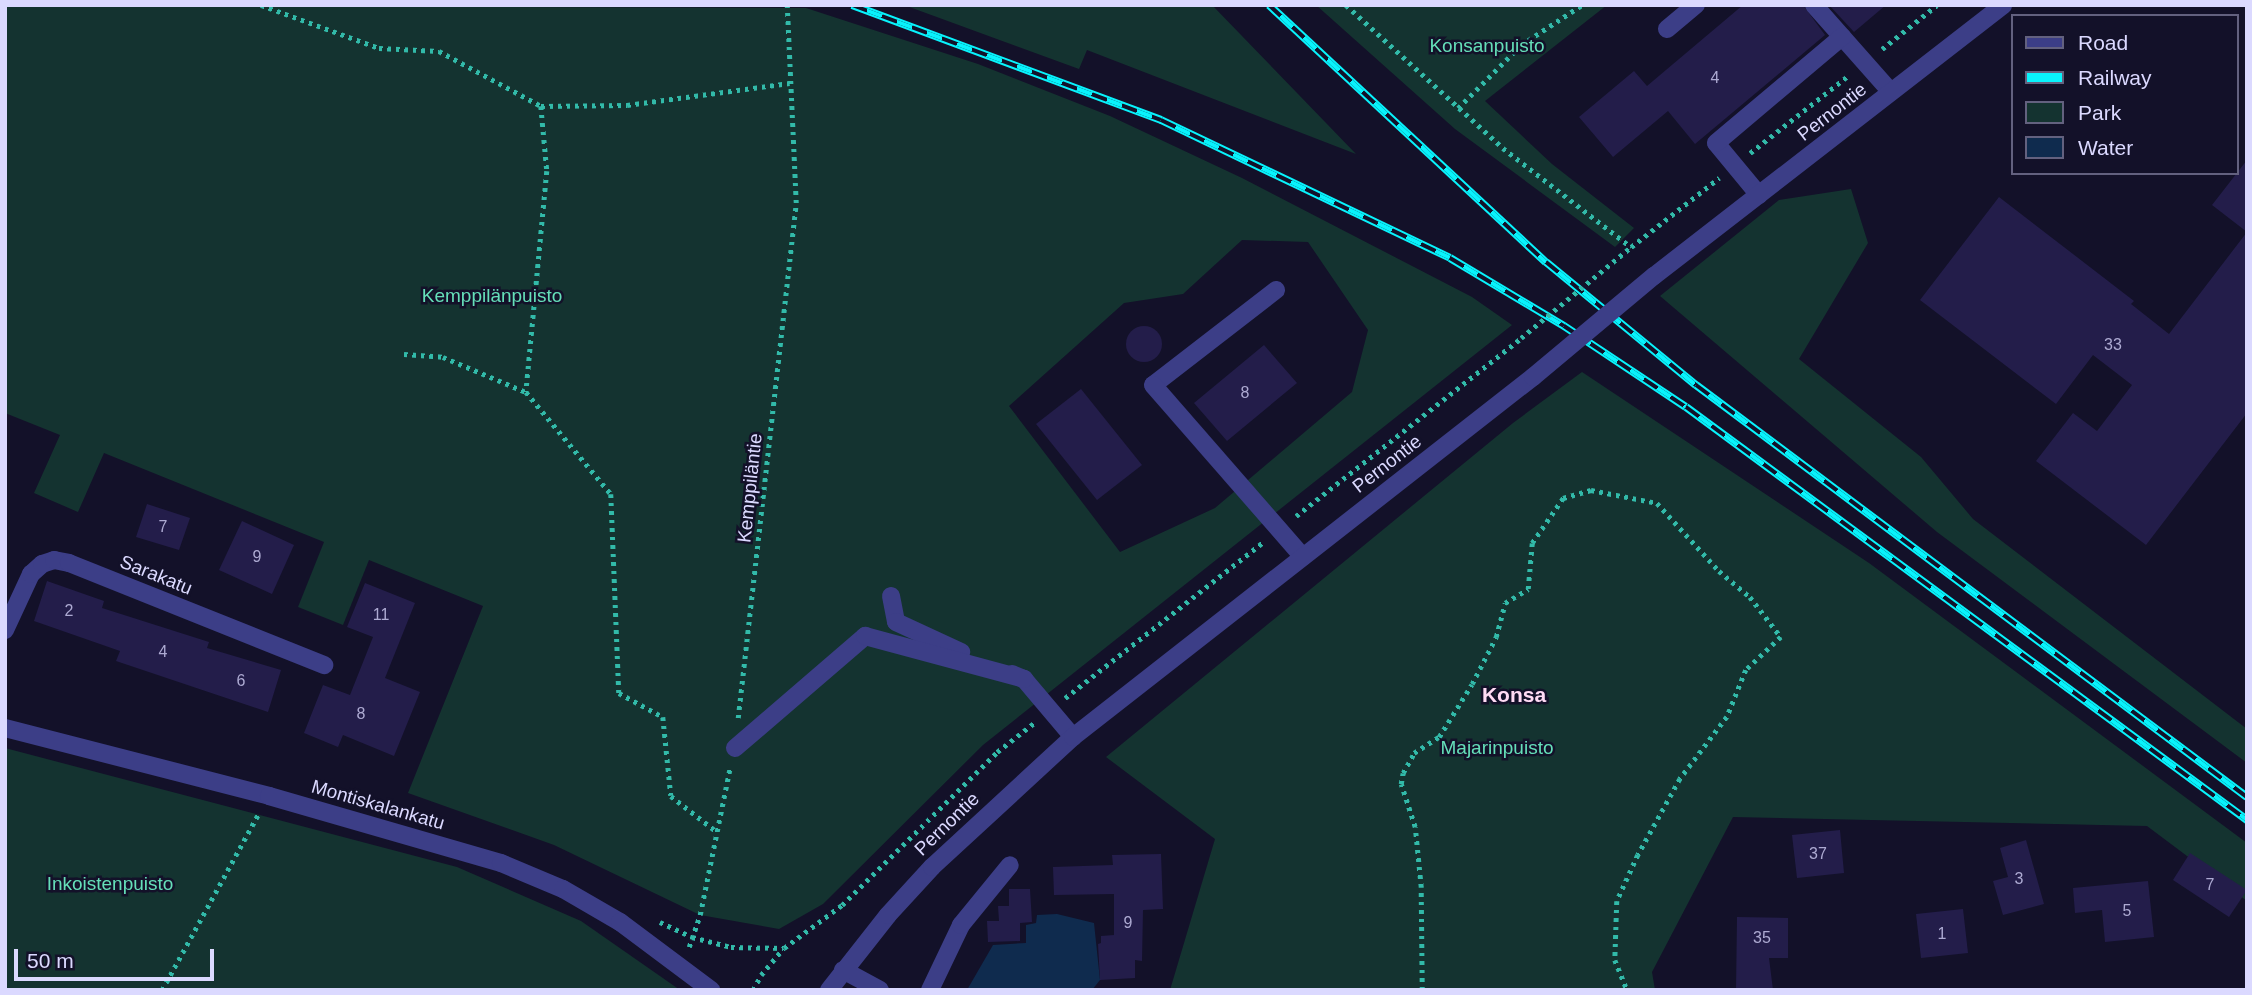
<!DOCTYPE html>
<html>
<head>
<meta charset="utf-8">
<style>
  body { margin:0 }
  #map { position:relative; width:2252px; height:995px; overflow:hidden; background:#131129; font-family:Helvetica,sans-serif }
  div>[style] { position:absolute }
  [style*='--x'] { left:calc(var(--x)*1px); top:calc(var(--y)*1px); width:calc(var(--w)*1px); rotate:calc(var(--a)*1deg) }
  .green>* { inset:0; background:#143330 }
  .water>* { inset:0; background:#0f2b4e }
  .building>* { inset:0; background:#231d4a }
  .round { border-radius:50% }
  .path>* { height:4.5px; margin-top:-2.25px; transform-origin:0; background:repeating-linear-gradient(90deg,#32baa9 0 3.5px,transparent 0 8.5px) }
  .minor>* { height:18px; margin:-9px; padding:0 9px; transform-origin:9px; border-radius:9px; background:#3c3e87 }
  .rail>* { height:8px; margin-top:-4px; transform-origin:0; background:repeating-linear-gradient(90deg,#131129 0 16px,#08f3fc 0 32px); box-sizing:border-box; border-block:2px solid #08f3fc }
  .path-bridge>* { height:4.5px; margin-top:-2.25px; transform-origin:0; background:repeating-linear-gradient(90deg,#32baa9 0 3.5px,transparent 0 8.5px) }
  .minor-bridge>* { height:18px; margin:-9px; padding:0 9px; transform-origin:9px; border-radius:9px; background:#3c3e87 }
  span { translate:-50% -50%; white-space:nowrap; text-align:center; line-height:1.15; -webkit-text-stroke:5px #131129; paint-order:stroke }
  .number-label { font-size:16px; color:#adaad2 }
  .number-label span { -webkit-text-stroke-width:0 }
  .park-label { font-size:19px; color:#65dfb9 }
  .street-label { font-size:19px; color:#dbd9ff }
  .neighbourhood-label { font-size:21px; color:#ffdbf4; font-weight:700 }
  .frame { position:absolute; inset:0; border:7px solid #dbd9ff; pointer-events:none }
  .legend { position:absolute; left:2011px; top:14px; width:228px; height:161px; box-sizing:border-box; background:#131129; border:2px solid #63617f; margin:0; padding:9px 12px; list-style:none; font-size:21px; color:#dbd9ff }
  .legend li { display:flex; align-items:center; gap:14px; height:35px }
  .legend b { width:35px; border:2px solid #63617f }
  .scale { position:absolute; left:14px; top:949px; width:200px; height:32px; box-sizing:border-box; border:4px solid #dbd9ff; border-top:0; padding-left:9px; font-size:21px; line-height:24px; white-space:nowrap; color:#dbd9ff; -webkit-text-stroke:5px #131129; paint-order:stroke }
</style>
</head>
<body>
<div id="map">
  <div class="green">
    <i style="clip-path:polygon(evenodd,5px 5px,806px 8px,978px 64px,1110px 116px,1242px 178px,1472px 297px,1512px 325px,983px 745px,823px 904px,779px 929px,700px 915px,554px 845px,408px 793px,483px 606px,369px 560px,343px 625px,298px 607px,324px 542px,104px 453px,78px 512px,34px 493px,60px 435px,5px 413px,5px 5px,1242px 240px,1308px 242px,1368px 330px,1352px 392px,1215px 508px,1120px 552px,1009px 406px,1124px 303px,1183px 294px,1242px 240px)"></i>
    <i style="clip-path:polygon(904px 5px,1212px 5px,1356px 154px,1087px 50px,1079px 69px)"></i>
    <i style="clip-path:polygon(1316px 5px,1607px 5px,1485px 101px,1552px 164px,1634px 228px,1615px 247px,1455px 129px)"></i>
    <i style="clip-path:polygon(1851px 189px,1868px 243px,1799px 359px,1921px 457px,1973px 519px,2247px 729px,2247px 763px,1937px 532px,1660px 296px,1779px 200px)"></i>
    <i style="clip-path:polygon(1582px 372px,1869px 563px,2247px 843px,2247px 901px,2147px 826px,1733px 817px,1652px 972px,1655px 990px,1170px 990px,1215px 839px,1106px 757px,1513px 423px)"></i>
    <i style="clip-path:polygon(5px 748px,457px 867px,581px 921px,680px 990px,5px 990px)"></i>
  </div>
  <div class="water">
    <i style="clip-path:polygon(1057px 914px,1094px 923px,1100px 980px,1092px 990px,967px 990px,993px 945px,1026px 943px,1026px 925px,1036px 923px,1037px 915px)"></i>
  </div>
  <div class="building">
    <i style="clip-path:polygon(1743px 5px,1803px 5px,1825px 35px,1695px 144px,1668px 111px,1613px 157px,1579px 117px,1634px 71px,1647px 86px)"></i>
    <i style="clip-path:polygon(1829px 5px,1886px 5px,1854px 32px)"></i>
    <i style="clip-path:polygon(2247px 160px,2247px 413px,2146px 545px,2036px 461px,2073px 413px,2097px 431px,2132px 385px,2093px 355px,2056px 404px,1920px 300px,1999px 197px,2134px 301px,2131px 304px,2169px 334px,2247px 232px,2212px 205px)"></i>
    <i class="round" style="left:1126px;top:326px;width:36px;height:36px"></i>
    <i style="clip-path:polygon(1264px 345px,1297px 383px,1227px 441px,1194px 403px)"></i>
    <i style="clip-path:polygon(1081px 389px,1142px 465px,1097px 500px,1036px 424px)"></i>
    <i style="clip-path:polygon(147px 504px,190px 518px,179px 550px,136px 537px)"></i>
    <i style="clip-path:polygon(242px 521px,294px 545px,272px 594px,219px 570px)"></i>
    <i style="clip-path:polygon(47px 581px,104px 601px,102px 608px,209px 642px,207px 648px,281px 670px,268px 712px,116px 661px,120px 651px,34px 621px)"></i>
    <i style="clip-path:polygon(365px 583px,415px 603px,385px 678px,420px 692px,394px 756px,343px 735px,338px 747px,304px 733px,323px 685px,350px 695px,373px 637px,347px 627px)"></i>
    <i style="clip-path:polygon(1840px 830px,1844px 873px,1797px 878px,1792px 835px)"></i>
    <i style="clip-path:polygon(2026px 840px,2044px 904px,2003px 915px,1993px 881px,2008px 877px,2000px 848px)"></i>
    <i style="clip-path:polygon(2190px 853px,2247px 890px,2229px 917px,2173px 880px)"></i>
    <i style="clip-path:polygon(1161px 854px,1163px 909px,1143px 910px,1142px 961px,1135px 960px,1135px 978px,1100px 980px,1098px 944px,1101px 943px,1101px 936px,1114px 935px,1114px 894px,1054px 895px,1053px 867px,1113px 865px,1112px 855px)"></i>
    <i style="clip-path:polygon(2148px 881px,2154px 937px,2105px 942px,2102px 910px,2075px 913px,2073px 888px)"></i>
    <i style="clip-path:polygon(1009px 889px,1030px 889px,1032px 922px,1020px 923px,1020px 941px,988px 942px,987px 921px,999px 921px,998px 906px,1009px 906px)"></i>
    <i style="clip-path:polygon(1963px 909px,1968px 953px,1921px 958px,1916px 914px)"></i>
    <i style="clip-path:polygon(1737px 917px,1788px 918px,1788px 958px,1769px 958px,1773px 990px,1736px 990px)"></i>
  </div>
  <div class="path">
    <i style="--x:261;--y:5;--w:126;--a:20"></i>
    <i style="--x:379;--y:48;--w:60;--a:2.9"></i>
    <i style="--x:439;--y:51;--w:116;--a:28.3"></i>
    <i style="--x:541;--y:106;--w:65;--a:84.7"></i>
    <i style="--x:547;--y:171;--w:222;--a:95.4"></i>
    <i style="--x:526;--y:392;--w:133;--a:50.2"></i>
    <i style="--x:611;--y:494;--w:199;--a:87.7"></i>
    <i style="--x:619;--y:693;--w:50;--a:28.6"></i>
    <i style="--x:663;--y:717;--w:79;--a:84.2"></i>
    <i style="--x:671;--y:796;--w:57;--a:37.9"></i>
    <i style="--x:1346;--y:5;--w:212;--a:42.3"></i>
    <i style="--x:1503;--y:148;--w:162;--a:37.7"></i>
    <i style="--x:1631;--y:247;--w:112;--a:-38.1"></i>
    <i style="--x:1882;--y:49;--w:70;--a:-38.7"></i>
    <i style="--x:541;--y:106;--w:86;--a:-0.7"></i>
    <i style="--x:627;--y:105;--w:164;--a:-7.7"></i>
    <i style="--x:1458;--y:108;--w:89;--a:-45"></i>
    <i style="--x:1521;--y:45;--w:73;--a:-33.3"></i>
    <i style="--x:1750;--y:153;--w:125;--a:-38.2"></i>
    <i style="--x:404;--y:354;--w:39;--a:4"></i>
    <i style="--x:443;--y:357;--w:90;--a:22.9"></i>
    <i style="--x:1296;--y:516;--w:287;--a:-38.3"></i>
    <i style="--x:1065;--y:698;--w:251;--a:-38.2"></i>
    <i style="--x:738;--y:718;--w:518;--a:-83.57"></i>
    <i style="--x:796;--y:203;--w:198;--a:-92.6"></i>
    <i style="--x:660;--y:922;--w:35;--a:25"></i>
    <i style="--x:692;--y:937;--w:40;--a:14.4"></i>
    <i style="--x:731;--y:947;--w:52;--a:1.1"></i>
    <i style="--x:689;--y:947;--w:34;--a:-71"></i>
    <i style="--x:700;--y:915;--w:150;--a:-78.5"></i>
    <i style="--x:162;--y:990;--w:200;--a:-61.3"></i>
    <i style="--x:753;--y:990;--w:17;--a:-62"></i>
    <i style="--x:761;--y:975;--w:35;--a:-50"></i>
    <i style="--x:784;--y:948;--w:72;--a:-36.6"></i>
    <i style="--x:842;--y:905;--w:218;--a:-44.6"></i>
    <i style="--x:997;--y:752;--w:47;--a:-38.1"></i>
    <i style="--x:1422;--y:990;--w:103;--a:-90.6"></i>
    <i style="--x:1421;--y:887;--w:60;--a:-95.7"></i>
    <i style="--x:1415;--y:827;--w:45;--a:-108"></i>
    <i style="--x:1401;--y:784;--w:11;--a:-80"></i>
    <i style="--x:1403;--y:773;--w:23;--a:-61"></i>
    <i style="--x:1414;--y:753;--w:30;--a:-33"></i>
    <i style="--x:1439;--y:737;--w:62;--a:-58.1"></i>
    <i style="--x:1472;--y:684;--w:53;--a:-62.9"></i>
    <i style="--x:1496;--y:637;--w:35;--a:-75"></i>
    <i style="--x:1505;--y:603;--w:27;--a:-31"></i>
    <i style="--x:1528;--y:589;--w:46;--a:-85"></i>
    <i style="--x:1532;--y:543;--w:55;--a:-55.4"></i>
    <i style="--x:1563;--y:498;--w:29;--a:-16"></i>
    <i style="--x:1591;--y:490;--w:67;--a:11.1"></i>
    <i style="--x:1657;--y:503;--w:92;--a:47.6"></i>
    <i style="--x:1719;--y:571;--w:40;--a:40"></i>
    <i style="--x:1750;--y:597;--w:51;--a:52.2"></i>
    <i style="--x:1781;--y:637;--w:48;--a:136.7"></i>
    <i style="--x:1746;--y:670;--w:51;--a:112"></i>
    <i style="--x:1727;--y:717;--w:78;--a:127.2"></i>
    <i style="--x:1680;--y:779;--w:87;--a:118.9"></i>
    <i style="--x:1638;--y:855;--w:51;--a:114.5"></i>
    <i style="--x:1617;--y:901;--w:59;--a:91.9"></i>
    <i style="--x:1615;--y:960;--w:32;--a:68"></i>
  </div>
  <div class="minor">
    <i style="--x:1814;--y:5;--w:116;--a:48.5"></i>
    <i style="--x:1667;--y:29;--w:38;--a:-40"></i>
    <i style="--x:1759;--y:195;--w:67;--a:-129.6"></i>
    <i style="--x:1716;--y:143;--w:165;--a:-40.1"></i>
    <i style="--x:1654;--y:276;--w:442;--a:-37.8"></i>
    <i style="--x:1276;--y:290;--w:155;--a:142.3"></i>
    <i style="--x:1153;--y:385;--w:228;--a:48.9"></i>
    <i style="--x:891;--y:596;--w:26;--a:79"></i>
    <i style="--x:896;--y:622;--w:72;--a:24.8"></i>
    <i style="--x:5;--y:630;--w:62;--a:-65.1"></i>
    <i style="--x:31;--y:574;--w:15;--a:-42"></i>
    <i style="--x:42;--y:564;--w:13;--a:-18"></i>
    <i style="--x:54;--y:560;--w:15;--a:11"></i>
    <i style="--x:69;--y:563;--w:275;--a:21.8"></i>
    <i style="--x:1012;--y:674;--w:13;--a:23"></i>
    <i style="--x:1024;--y:679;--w:76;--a:49.8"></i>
    <i style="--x:5;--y:728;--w:273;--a:14.4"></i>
    <i style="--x:269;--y:796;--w:241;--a:16.1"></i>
    <i style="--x:501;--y:863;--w:67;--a:22.8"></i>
    <i style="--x:563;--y:889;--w:66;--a:30.1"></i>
    <i style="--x:620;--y:922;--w:114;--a:36.8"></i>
    <i style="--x:735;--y:748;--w:172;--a:-40.7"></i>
    <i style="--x:865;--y:636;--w:165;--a:15.1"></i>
    <i style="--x:843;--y:970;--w:42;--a:28.4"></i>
    <i style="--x:829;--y:990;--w:95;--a:-51.8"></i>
    <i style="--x:888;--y:915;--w:65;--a:-47.5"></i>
    <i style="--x:932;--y:867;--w:192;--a:-42.7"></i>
    <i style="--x:1073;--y:737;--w:584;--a:-38.05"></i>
    <i style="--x:930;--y:990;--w:72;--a:-64.5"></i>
    <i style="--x:961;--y:925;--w:77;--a:-50.8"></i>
  </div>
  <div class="rail">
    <i style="--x:852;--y:5;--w:330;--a:20.4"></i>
    <i style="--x:1161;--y:120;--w:320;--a:25.5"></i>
    <i style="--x:1450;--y:258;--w:133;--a:30.8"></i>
    <i style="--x:1564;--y:326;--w:146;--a:33.6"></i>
    <i style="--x:1686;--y:407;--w:697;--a:36.36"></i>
    <i style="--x:1269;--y:5;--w:378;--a:42.9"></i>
    <i style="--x:1546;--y:262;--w:194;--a:39.4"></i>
    <i style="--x:1696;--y:385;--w:688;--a:36.79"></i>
  </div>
  <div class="path-bridge">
    <i style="--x:1521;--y:338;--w:143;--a:-39.6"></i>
  </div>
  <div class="minor-bridge">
    <i style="--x:1533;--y:377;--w:158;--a:-39.9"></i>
  </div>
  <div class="number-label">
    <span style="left:1715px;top:78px">4</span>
    <span style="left:2113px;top:345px">33</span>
    <span style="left:1245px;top:393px">8</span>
    <span style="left:163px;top:527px">7</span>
    <span style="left:257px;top:557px">9</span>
    <span style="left:69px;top:611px">2</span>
    <span style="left:381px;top:615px">11</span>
    <span style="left:163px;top:652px">4</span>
    <span style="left:241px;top:681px">6</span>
    <span style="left:361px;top:714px">8</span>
    <span style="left:1818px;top:854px">37</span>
    <span style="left:2019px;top:879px">3</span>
    <span style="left:2210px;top:885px">7</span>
    <span style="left:2127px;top:911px">5</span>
    <span style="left:1128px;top:923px">9</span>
    <span style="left:1942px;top:934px">1</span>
    <span style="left:1762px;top:938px">35</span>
  </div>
  <div class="park-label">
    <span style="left:1487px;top:46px">Konsanpuisto</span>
    <span style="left:492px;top:296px">Kemppilänpuisto</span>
    <span style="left:1497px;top:748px">Majarinpuisto</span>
    <span style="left:110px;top:884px">Inkoistenpuisto</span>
  </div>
  <div class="street-label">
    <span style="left:1832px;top:112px;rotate:-38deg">Pernontie</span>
    <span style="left:1387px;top:464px;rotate:-38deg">Pernontie</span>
    <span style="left:750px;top:488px;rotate:-84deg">Kemppiläntie</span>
    <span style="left:156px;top:575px;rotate:22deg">Sarakatu</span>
    <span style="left:378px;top:805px;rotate:16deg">Montiskalankatu</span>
    <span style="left:947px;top:824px;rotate:-44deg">Pernontie</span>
  </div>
  <div class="neighbourhood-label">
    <span style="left:1514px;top:695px">Konsa</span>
  </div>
  <div class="frame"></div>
  <ul class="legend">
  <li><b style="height:9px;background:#3c3e87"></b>Road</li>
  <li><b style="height:9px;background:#08f3fc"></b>Railway</li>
  <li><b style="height:19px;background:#143330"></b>Park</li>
  <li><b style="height:19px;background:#0f2b4e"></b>Water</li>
  </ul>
  <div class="scale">50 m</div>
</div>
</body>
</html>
